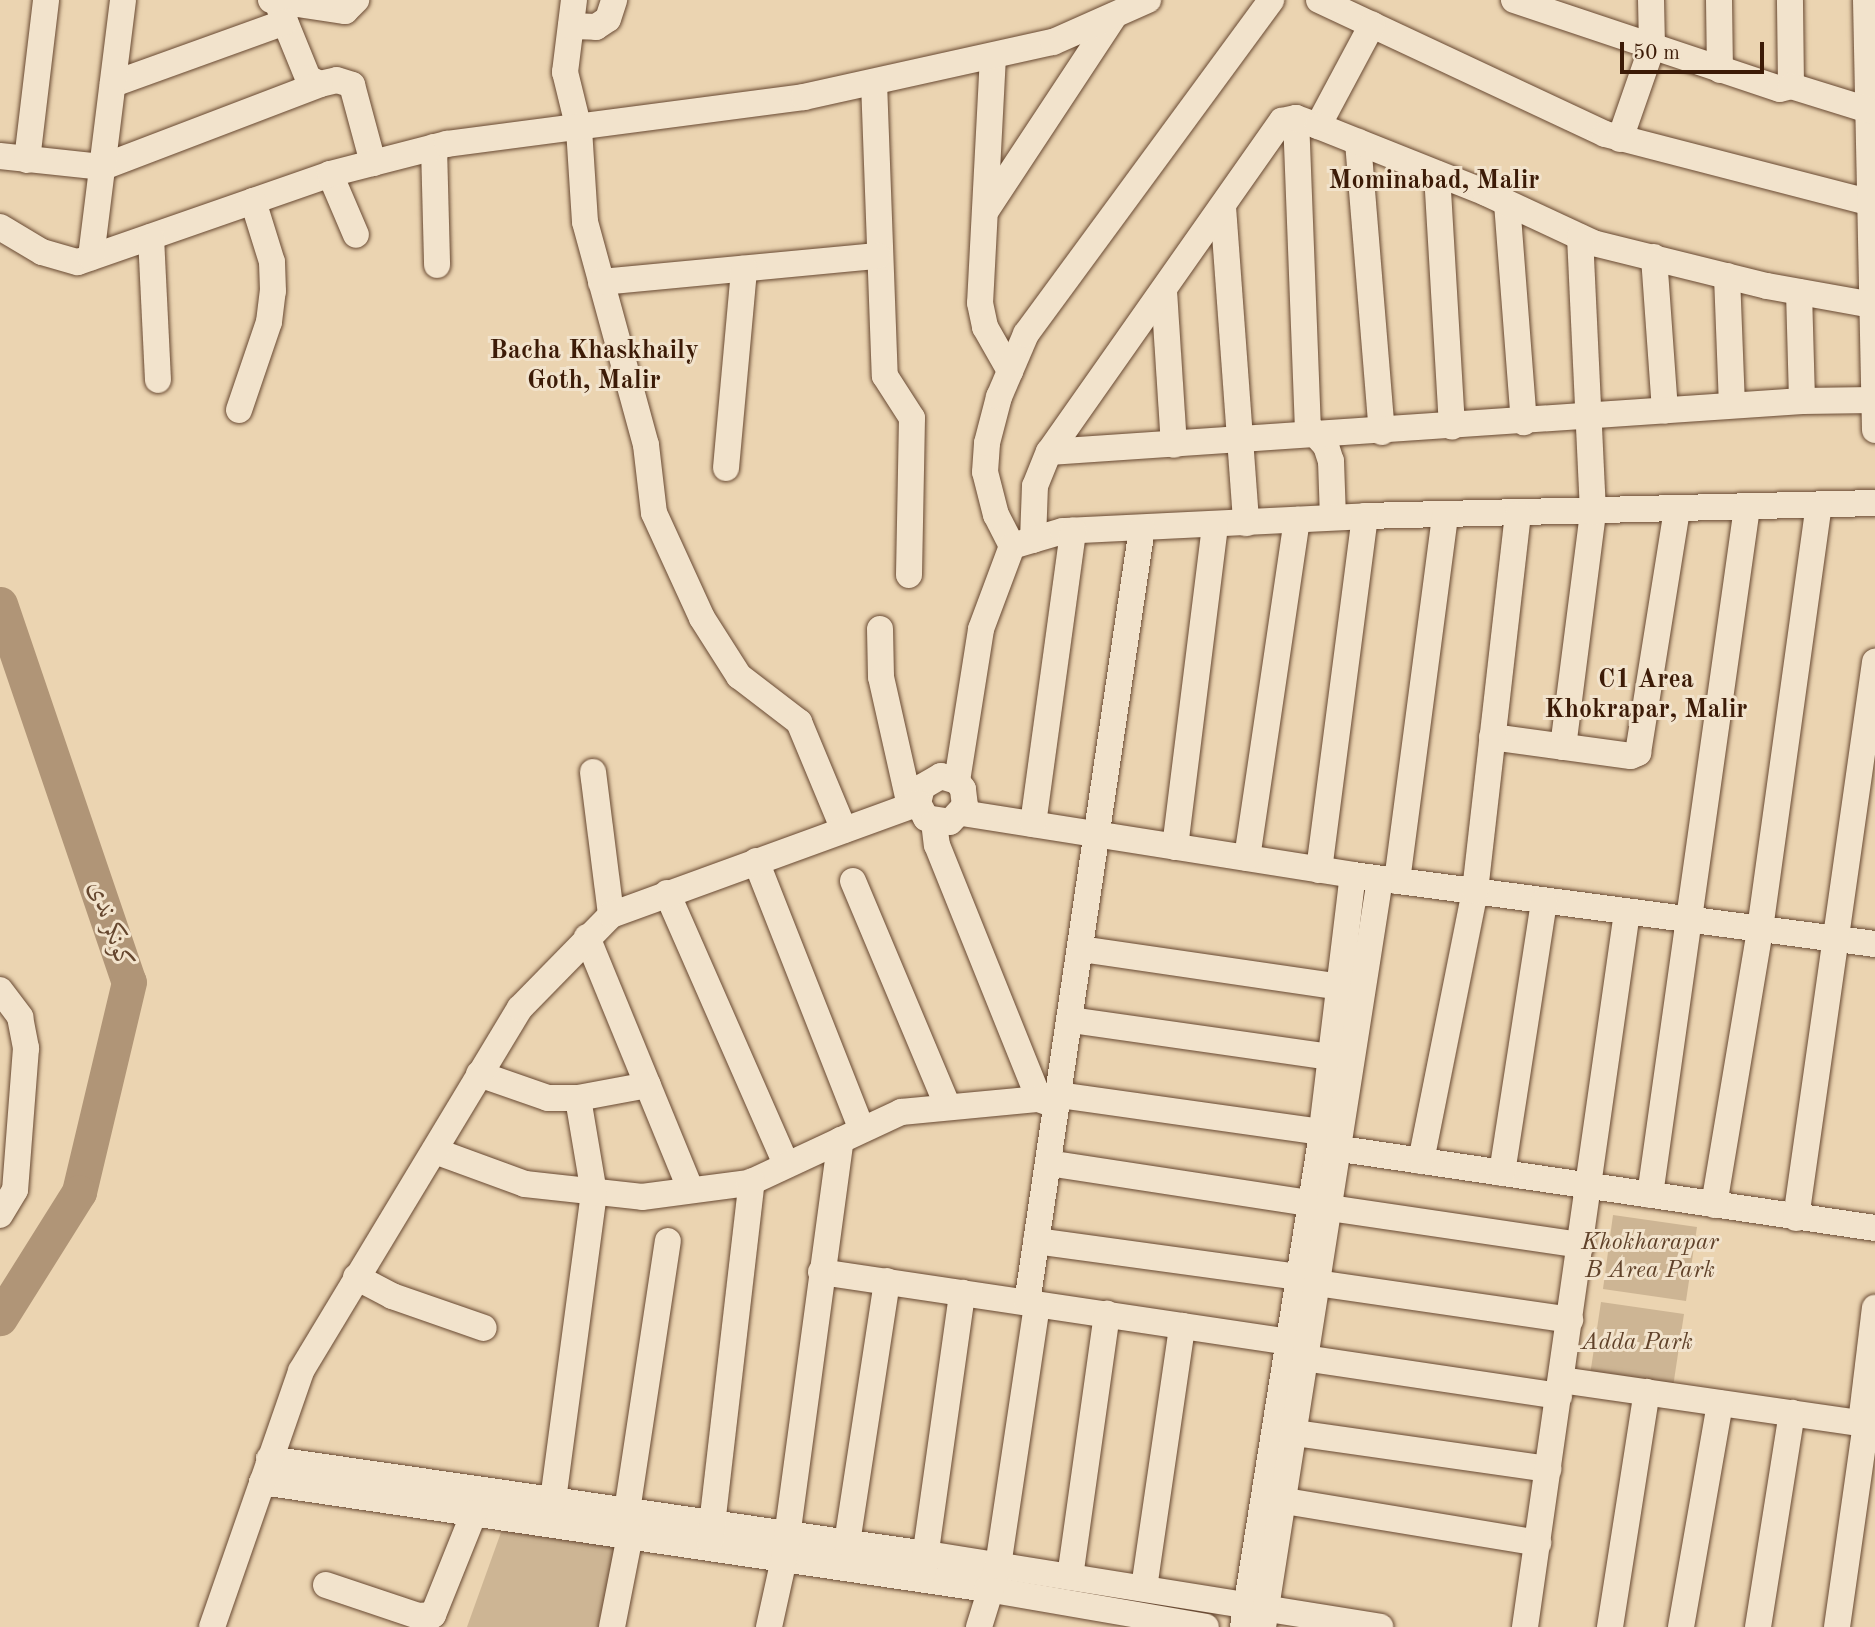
<!DOCTYPE html>
<html>
<head>
<meta charset="utf-8">
<style>
  body { margin:0 }
  #map { position:relative; width:1875px; height:1627px; overflow:hidden; background:#ebd4b1; font-family:"Old Standard TT",Amiri,serif }
  div>[style] { position:absolute }
  [style*='--x'] { left:calc(var(--x)*1px); top:calc(var(--y)*1px); width:calc(var(--w)*1px); rotate:calc(var(--a)*1deg) }
  .green>* { inset:0; background:#cdb594 }
  .river>* { height:35px; margin:-17.5px; padding:0 17.5px; transform-origin:17.5px; border-radius:17.5px; background:#b09577 }
  .roads { filter:drop-shadow(0 0 2px #684932) drop-shadow(0 0 2px #684932) }
  .minor>* { height:26px; margin:-13px; padding:0 13px; transform-origin:13px; border-radius:13px; background:#f2e3cc }
  span { translate:-50% -50%; white-space:nowrap; text-align:center; line-height:1.15; -webkit-text-stroke:6px #f2e3cc; paint-order:stroke }
  .park-label { font-size:24px; color:#60422a; font-style:italic }
  .neighbourhood-label { font-size:26px; color:#3c1b07; font-weight:700 }
  .water-label { font-size:26px; color:#65462e; font-style:italic }
  .scale { position:absolute; left:1620px; top:42px; width:144px; height:32px; box-sizing:border-box; border:4px solid #3c1b07; border-top:0; padding-left:9px; font-size:21px; line-height:24px; white-space:nowrap; color:#3c1b07; -webkit-text-stroke:5px #f2e3cc; paint-order:stroke }
</style>
</head>
<body>
<div id="map">
  <div class="green">
    <i style="clip-path:polygon(1613px 1215px,1697px 1227px,1686px 1301px,1603px 1289px)"></i>
    <i style="clip-path:polygon(1601px 1302px,1684px 1314px,1673px 1387px,1590px 1375px)"></i>
    <i style="clip-path:polygon(504px 1524px,617px 1540px,598px 1627px,467px 1627px)"></i>
  </div>
  <div class="river">
    <i style="--x:0;--y:604;--w:399;--a:71.2"></i>
    <i style="--x:129;--y:982;--w:216;--a:103.4"></i>
    <i style="--x:79;--y:1192;--w:149;--a:122.1"></i>
  </div>
  <div class="roads">
    <div class="minor">
      <i style="--x:271;--y:0;--w:75;--a:8.5"></i>
      <i style="--x:345;--y:11;--w:16;--a:-45"></i>
      <i style="--x:574;--y:0;--w:73;--a:97.1"></i>
      <i style="--x:565;--y:72;--w:59;--a:76.2"></i>
      <i style="--x:579;--y:129;--w:93;--a:86.3"></i>
      <i style="--x:585;--y:222;--w:231;--a:74.7"></i>
      <i style="--x:646;--y:445;--w:68;--a:83.3"></i>
      <i style="--x:654;--y:513;--w:115;--a:65.4"></i>
      <i style="--x:702;--y:618;--w:69;--a:57.5"></i>
      <i style="--x:739;--y:676;--w:76;--a:37.5"></i>
      <i style="--x:799;--y:722;--w:117;--a:67.4"></i>
      <i style="--x:1319;--y:0;--w:316;--a:25.1"></i>
      <i style="--x:1605;--y:134;--w:275;--a:14.5"></i>
      <i style="--x:1514;--y:0;--w:280;--a:18.5"></i>
      <i style="--x:1780;--y:89;--w:11;--a:-15"></i>
      <i style="--x:1791;--y:86;--w:86;--a:-90.7"></i>
      <i style="--x:1719;--y:0;--w:70;--a:89.2"></i>
      <i style="--x:1866;--y:0;--w:430;--a:88.8"></i>
      <i style="--x:277;--y:2;--w:82;--a:67.8"></i>
      <i style="--x:308;--y:78;--w:13;--a:27"></i>
      <i style="--x:320;--y:84;--w:17;--a:-13"></i>
      <i style="--x:337;--y:80;--w:16;--a:18"></i>
      <i style="--x:352;--y:85;--w:81;--a:74.9"></i>
      <i style="--x:571;--y:26;--w:25;--a:2"></i>
      <i style="--x:596;--y:27;--w:14;--a:-34"></i>
      <i style="--x:608;--y:19;--w:20;--a:-72"></i>
      <i style="--x:993;--y:56;--w:247;--a:93"></i>
      <i style="--x:980;--y:303;--w:25;--a:78"></i>
      <i style="--x:985;--y:327;--w:51;--a:60.4"></i>
      <i style="--x:874;--y:82;--w:294;--a:87.9"></i>
      <i style="--x:885;--y:376;--w:50;--a:57.3"></i>
      <i style="--x:912;--y:418;--w:157;--a:91.1"></i>
      <i style="--x:113;--y:84;--w:183;--a:-19.8"></i>
      <i style="--x:1791;--y:86;--w:81;--a:17.3"></i>
      <i style="--x:1296;--y:118;--w:308;--a:87.8"></i>
      <i style="--x:1308;--y:426;--w:27;--a:48"></i>
      <i style="--x:1326;--y:446;--w:16;--a:72"></i>
      <i style="--x:1331;--y:461;--w:56;--a:88"></i>
      <i style="--x:1318;--y:126;--w:115;--a:-61.9"></i>
      <i style="--x:1620;--y:139;--w:97;--a:-70.8"></i>
      <i style="--x:1652;--y:47;--w:47;--a:-91.2"></i>
      <i style="--x:1358;--y:142;--w:291;--a:85.3"></i>
      <i style="--x:434;--y:147;--w:118;--a:88.5"></i>
      <i style="--x:0;--y:156;--w:104;--a:6.1"></i>
      <i style="--x:103;--y:167;--w:232;--a:-20.9"></i>
      <i style="--x:27;--y:160;--w:161;--a:-83.2"></i>
      <i style="--x:330;--y:174;--w:66;--a:66.9"></i>
      <i style="--x:1437;--y:174;--w:253;--a:86.6"></i>
      <i style="--x:1507;--y:203;--w:220;--a:85.6"></i>
      <i style="--x:1223;--y:207;--w:317;--a:85.8"></i>
      <i style="--x:987;--y:209;--w:232;--a:-56.6"></i>
      <i style="--x:0;--y:227;--w:49;--a:30.8"></i>
      <i style="--x:42;--y:252;--w:37;--a:16"></i>
      <i style="--x:78;--y:262;--w:267;--a:-19.2"></i>
      <i style="--x:330;--y:174;--w:121;--a:-14.4"></i>
      <i style="--x:447;--y:144;--w:360;--a:-7.5"></i>
      <i style="--x:804;--y:97;--w:255;--a:-12.5"></i>
      <i style="--x:1053;--y:42;--w:104;--a:-23.9"></i>
      <i style="--x:151;--y:237;--w:143;--a:87.2"></i>
      <i style="--x:91;--y:257;--w:259;--a:-82.9"></i>
      <i style="--x:1654;--y:257;--w:154;--a:85.9"></i>
      <i style="--x:1727;--y:276;--w:129;--a:87.8"></i>
      <i style="--x:601;--y:282;--w:278;--a:-5.4"></i>
      <i style="--x:1164;--y:291;--w:154;--a:86.3"></i>
      <i style="--x:1799;--y:292;--w:109;--a:88.4"></i>
      <i style="--x:239;--y:410;--w:93;--a:-71.2"></i>
      <i style="--x:269;--y:322;--w:31;--a:-83"></i>
      <i style="--x:273;--y:291;--w:29;--a:-92"></i>
      <i style="--x:272;--y:262;--w:64;--a:-107.3"></i>
      <i style="--x:1049;--y:452;--w:755;--a:-3.87"></i>
      <i style="--x:1802;--y:401;--w:72;--a:-0.8"></i>
      <i style="--x:726;--y:468;--w:200;--a:-84.8"></i>
      <i style="--x:1033;--y:540;--w:54;--a:-87.9"></i>
      <i style="--x:1035;--y:486;--w:37;--a:-68"></i>
      <i style="--x:1049;--y:452;--w:405;--a:-54.9"></i>
      <i style="--x:1282;--y:121;--w:14;--a:-12"></i>
      <i style="--x:1296;--y:118;--w:23;--a:20"></i>
      <i style="--x:1318;--y:126;--w:181;--a:21.7"></i>
      <i style="--x:1486;--y:193;--w:118;--a:25"></i>
      <i style="--x:1593;--y:243;--w:179;--a:13.9"></i>
      <i style="--x:1767;--y:286;--w:108;--a:10.2"></i>
      <i style="--x:1012;--y:546;--w:35;--a:-117"></i>
      <i style="--x:996;--y:515;--w:44;--a:-104.3"></i>
      <i style="--x:985;--y:472;--w:29;--a:-86"></i>
      <i style="--x:987;--y:443;--w:48;--a:-75.4"></i>
      <i style="--x:999;--y:397;--w:69;--a:-66.8"></i>
      <i style="--x:1026;--y:334;--w:414;--a:-53.7"></i>
      <i style="--x:880;--y:629;--w:48;--a:88.8"></i>
      <i style="--x:881;--y:677;--w:132;--a:77.3"></i>
      <i style="--x:1492;--y:737;--w:140;--a:7.8"></i>
      <i style="--x:1631;--y:756;--w:8;--a:-23"></i>
      <i style="--x:1638;--y:753;--w:247;--a:-80.9"></i>
      <i style="--x:1563;--y:747;--w:237;--a:-82.7"></i>
      <i style="--x:1593;--y:512;--w:275;--a:-92.7"></i>
      <i style="--x:593;--y:772;--w:144;--a:82.8"></i>
      <i style="--x:957;--y:781;--w:17;--a:-163"></i>
      <i style="--x:941;--y:776;--w:22;--a:150"></i>
      <i style="--x:922;--y:787;--w:16;--a:104"></i>
      <i style="--x:918;--y:803;--w:17;--a:62"></i>
      <i style="--x:926;--y:818;--w:24;--a:9"></i>
      <i style="--x:950;--y:822;--w:22;--a:-47"></i>
      <i style="--x:965;--y:806;--w:17;--a:-97"></i>
      <i style="--x:963;--y:789;--w:10;--a:-127"></i>
      <i style="--x:957;--y:781;--w:154;--a:-81"></i>
      <i style="--x:981;--y:629;--w:89;--a:-69.5"></i>
      <i style="--x:1012;--y:546;--w:53;--a:-16.4"></i>
      <i style="--x:1063;--y:531;--w:302;--a:-2.8"></i>
      <i style="--x:1365;--y:516;--w:510;--a:-1.46"></i>
      <i style="--x:962;--y:813;--w:396;--a:9"></i>
      <i style="--x:1353;--y:875;--w:527;--a:7.53"></i>
      <i style="--x:934;--y:822;--w:23;--a:83"></i>
      <i style="--x:937;--y:845;--w:274;--a:68.1"></i>
      <i style="--x:1033;--y:824;--w:296;--a:-82.2"></i>
      <i style="--x:1175;--y:847;--w:324;--a:-82.9"></i>
      <i style="--x:1247;--y:858;--w:342;--a:-81.6"></i>
      <i style="--x:756;--y:861;--w:286;--a:68.5"></i>
      <i style="--x:1319;--y:870;--w:357;--a:-82.6"></i>
      <i style="--x:853;--y:881;--w:245;--a:67.2"></i>
      <i style="--x:1397;--y:881;--w:369;--a:-82.5"></i>
      <i style="--x:667;--y:893;--w:296;--a:66.3"></i>
      <i style="--x:587;--y:937;--w:271;--a:67.7"></i>
      <i style="--x:1081;--y:949;--w:262;--a:8.3"></i>
      <i style="--x:0;--y:990;--w:34;--a:53"></i>
      <i style="--x:20;--y:1017;--w:32;--a:79"></i>
      <i style="--x:26;--y:1048;--w:142;--a:94.4"></i>
      <i style="--x:15;--y:1190;--w:29;--a:121"></i>
      <i style="--x:1071;--y:1020;--w:263;--a:8.1"></i>
      <i style="--x:479;--y:1074;--w:73;--a:19.2"></i>
      <i style="--x:548;--y:1098;--w:30;--a:0"></i>
      <i style="--x:578;--y:1098;--w:71;--a:-10.5"></i>
      <i style="--x:1059;--y:1095;--w:266;--a:8"></i>
      <i style="--x:1321;--y:1146;--w:560;--a:8.42"></i>
      <i style="--x:435;--y:1151;--w:96;--a:20.1"></i>
      <i style="--x:525;--y:1184;--w:118;--a:6.3"></i>
      <i style="--x:642;--y:1197;--w:108;--a:-7.5"></i>
      <i style="--x:749;--y:1183;--w:168;--a:-25"></i>
      <i style="--x:901;--y:1112;--w:139;--a:-5.4"></i>
      <i style="--x:1039;--y:1099;--w:19;--a:21"></i>
      <i style="--x:1421;--y:1161;--w:275;--a:-78.7"></i>
      <i style="--x:1475;--y:891;--w:379;--a:-83.5"></i>
      <i style="--x:1048;--y:1163;--w:263;--a:8.7"></i>
      <i style="--x:1502;--y:1173;--w:275;--a:-81.2"></i>
      <i style="--x:1650;--y:1195;--w:695;--a:-81.97"></i>
      <i style="--x:1714;--y:1205;--w:280;--a:-80.5"></i>
      <i style="--x:1760;--y:929;--w:428;--a:-82.1"></i>
      <i style="--x:1330;--y:1208;--w:254;--a:8.4"></i>
      <i style="--x:1796;--y:1218;--w:562;--a:-81.91"></i>
      <i style="--x:1036;--y:1241;--w:264;--a:7.8"></i>
      <i style="--x:821;--y:1272;--w:473;--a:8.5"></i>
      <i style="--x:356;--y:1277;--w:41;--a:27.8"></i>
      <i style="--x:392;--y:1296;--w:97;--a:19.2"></i>
      <i style="--x:1317;--y:1283;--w:256;--a:8.3"></i>
      <i style="--x:1027;--y:1303;--w:783;--a:-81.56"></i>
      <i style="--x:1291;--y:1356;--w:271;--a:8.5"></i>
      <i style="--x:1561;--y:1380;--w:317;--a:8.2"></i>
      <i style="--x:1861;--y:1423;--w:116;--a:-83.1"></i>
      <i style="--x:1295;--y:1433;--w:256;--a:8.1"></i>
      <i style="--x:269;--y:1459;--w:664;--a:8.23"></i>
      <i style="--x:926;--y:1554;--w:460;--a:9.1"></i>
      <i style="--x:262;--y:1482;--w:733;--a:8.4"></i>
      <i style="--x:987;--y:1589;--w:222;--a:9.8"></i>
      <i style="--x:1267;--y:1498;--w:275;--a:9.4"></i>
      <i style="--x:553;--y:1500;--w:310;--a:-82.4"></i>
      <i style="--x:594;--y:1193;--w:96;--a:-99.6"></i>
      <i style="--x:627;--y:1511;--w:273;--a:-81.4"></i>
      <i style="--x:710;--y:1542;--w:363;--a:-83.4"></i>
      <i style="--x:847;--y:1543;--w:265;--a:-81.3"></i>
      <i style="--x:923;--y:1572;--w:282;--a:-82"></i>
      <i style="--x:1070;--y:1577;--w:266;--a:-82"></i>
      <i style="--x:326;--y:1585;--w:97;--a:18.6"></i>
      <i style="--x:418;--y:1616;--w:15;--a:-4"></i>
      <i style="--x:433;--y:1615;--w:110;--a:-68.1"></i>
      <i style="--x:1144;--y:1588;--w:265;--a:-81.7"></i>
      <i style="--x:212;--y:1627;--w:271;--a:-70.8"></i>
      <i style="--x:301;--y:1371;--w:424;--a:-58.9"></i>
      <i style="--x:520;--y:1008;--w:130;--a:-45.6"></i>
      <i style="--x:611;--y:915;--w:327;--a:-20"></i>
      <i style="--x:612;--y:1627;--w:94;--a:-78.9"></i>
      <i style="--x:769;--y:1627;--w:70;--a:-77.6"></i>
      <i style="--x:784;--y:1559;--w:423;--a:-82.3"></i>
      <i style="--x:979;--y:1627;--w:64;--a:-72.7"></i>
      <i style="--x:998;--y:1566;--w:264;--a:-81.5"></i>
      <i style="--x:1243;--y:1627;--w:487;--a:-80.9"></i>
      <i style="--x:1320;--y:1146;--w:273;--a:-83.1"></i>
      <i style="--x:1263;--y:1627;--w:757;--a:-81.11"></i>
      <i style="--x:1525;--y:1627;--w:722;--a:-81.88"></i>
      <i style="--x:1610;--y:1627;--w:238;--a:-81.1"></i>
      <i style="--x:1681;--y:1627;--w:227;--a:-80.1"></i>
      <i style="--x:1758;--y:1627;--w:217;--a:-81"></i>
      <i style="--x:1837;--y:1627;--w:205;--a:-81.9"></i>
    </div>
  </div>
  <div class="park-label">
    <span style="left:1650px;top:1258px">Khokharapar<br>B Area Park</span>
    <span style="left:1637px;top:1344px">Adda Park</span>
  </div>
  <div class="neighbourhood-label">
    <span style="left:1434px;top:182px">Mominabad, Malir</span>
    <span style="left:594px;top:367px">Bacha Khaskhaily<br>Goth, Malir</span>
    <span style="left:1646px;top:696px">C1 Area<br>Khokrapar, Malir</span>
  </div>
  <div class="water-label">
    <span style="left:110px;top:926px;rotate:71deg">کونکر ندی</span>
  </div>
  <div class="scale">50 m</div>
</div>
</body>
</html>
